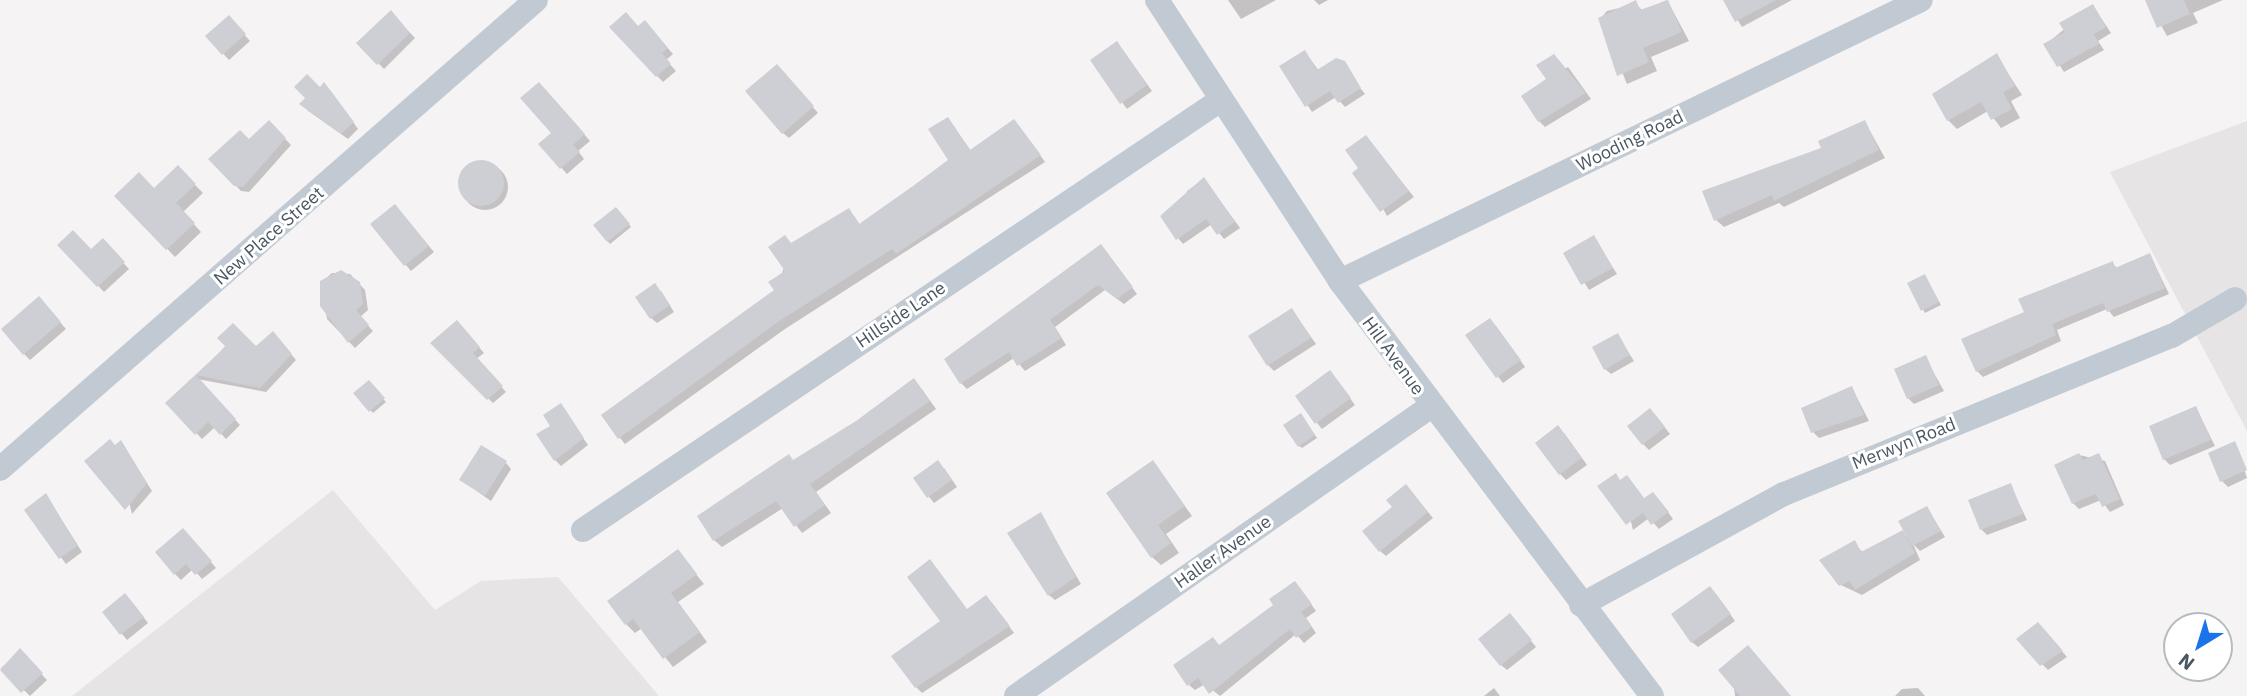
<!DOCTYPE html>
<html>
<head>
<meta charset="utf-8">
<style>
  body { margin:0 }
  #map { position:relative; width:2247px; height:696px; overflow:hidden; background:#f5f3f3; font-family:"IBM Plex Sans",sans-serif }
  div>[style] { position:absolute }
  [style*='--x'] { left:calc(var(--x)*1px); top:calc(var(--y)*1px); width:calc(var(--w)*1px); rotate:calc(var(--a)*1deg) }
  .education>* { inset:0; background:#e6e4e5 }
  .shadow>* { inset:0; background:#0003 }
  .round { border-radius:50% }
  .building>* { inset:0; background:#cdcfd5 }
  .minor>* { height:24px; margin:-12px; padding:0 12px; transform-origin:12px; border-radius:12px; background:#c1cad2 }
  span { translate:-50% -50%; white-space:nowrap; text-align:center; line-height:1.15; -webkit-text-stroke:6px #fff; paint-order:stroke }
  .street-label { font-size:18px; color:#4a5661 }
  .north { position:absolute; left:2163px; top:612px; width:70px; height:70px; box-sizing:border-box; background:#fff; border:2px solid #b7bbc0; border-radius:50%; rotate:218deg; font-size:19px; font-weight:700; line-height:28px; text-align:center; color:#4a5661 }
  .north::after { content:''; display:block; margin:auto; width:24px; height:32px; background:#1a73e8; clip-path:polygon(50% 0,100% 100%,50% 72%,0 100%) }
</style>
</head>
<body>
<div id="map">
  <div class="education">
    <i style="clip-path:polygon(2247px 121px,2247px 431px,2110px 172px)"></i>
    <i style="clip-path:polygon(333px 490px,435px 610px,481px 581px,558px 577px,659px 696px,72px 696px)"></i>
  </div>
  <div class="shadow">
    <i style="clip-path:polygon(1228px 0,1276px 0,1241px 19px)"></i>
    <i style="clip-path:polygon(1314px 0,1328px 0,1319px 5px)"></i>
    <i style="clip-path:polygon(1667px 0,1689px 41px,1651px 57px,1657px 71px,1627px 84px,1600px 19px,1607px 11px,1636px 4px,1643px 11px)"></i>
    <i style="clip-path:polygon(1725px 0,1792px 0,1742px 27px)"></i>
    <i style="clip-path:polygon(2147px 0,2223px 0,2193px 13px,2198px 23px,2167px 36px)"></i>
    <i style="clip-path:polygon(2093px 6px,2111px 33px,2098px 41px,2104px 50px,2064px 72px,2046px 44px)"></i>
    <i style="clip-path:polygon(391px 13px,415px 38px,384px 69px,359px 43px)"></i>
    <i style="clip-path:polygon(229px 18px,250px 41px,229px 60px,207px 36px)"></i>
    <i style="clip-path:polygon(611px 28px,650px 28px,673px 54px,666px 60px,676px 71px,663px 82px)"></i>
    <i style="clip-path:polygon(1122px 49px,1152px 91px,1127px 109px,1092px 61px)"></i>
    <i style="clip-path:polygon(1305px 52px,1319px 71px,1342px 66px,1365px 94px,1345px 107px,1336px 97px,1312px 112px,1282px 67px)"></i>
    <i style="clip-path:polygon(1996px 55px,2022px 95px,2011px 101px,2020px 118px,2001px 128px,1988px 111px,1957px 129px,1948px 120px)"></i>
    <i style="clip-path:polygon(1568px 67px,1591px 99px,1545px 127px,1539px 121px,1548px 80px)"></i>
    <i style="clip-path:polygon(783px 72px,818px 113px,789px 138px,783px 133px)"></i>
    <i style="clip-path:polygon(320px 89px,330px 90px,358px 129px,348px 139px,307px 110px)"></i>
    <i style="clip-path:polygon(545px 90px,590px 141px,578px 151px,584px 159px,567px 174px,540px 144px,553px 133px)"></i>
    <i style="clip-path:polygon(948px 119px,971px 151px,1019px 126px,1045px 162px,785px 329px,625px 444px,620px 438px,604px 415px,776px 290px,792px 245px,854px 216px,860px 225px,950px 161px)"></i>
    <i style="clip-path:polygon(269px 122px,291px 145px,249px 192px,241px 191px,211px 159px,249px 141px)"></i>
    <i style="clip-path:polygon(1865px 122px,1885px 158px,1784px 207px,1779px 203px,1724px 227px,1716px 220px)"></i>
    <i style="clip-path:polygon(1371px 144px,1414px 197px,1387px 216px,1361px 168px)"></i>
    <i class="round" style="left:462px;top:164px;width:46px;height:46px"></i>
    <i style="clip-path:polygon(178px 168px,203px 193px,183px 212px,201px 232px,175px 257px,117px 196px,154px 190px)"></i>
    <i style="clip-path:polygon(1204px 179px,1240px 228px,1224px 239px,1212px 224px,1183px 244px,1178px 238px,1187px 191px)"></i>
    <i style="clip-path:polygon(618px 211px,631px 227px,610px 244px,595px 225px)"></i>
    <i style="clip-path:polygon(400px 212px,434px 252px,411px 271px,372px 225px)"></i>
    <i style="clip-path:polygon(1594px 237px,1617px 274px,1589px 290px,1566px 253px)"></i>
    <i style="clip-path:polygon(103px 241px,129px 269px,104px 292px,60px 245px,91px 251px)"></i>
    <i style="clip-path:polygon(1106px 252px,1137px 294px,1124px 304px,1105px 290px,1055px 327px,1066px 345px,1025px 371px,1014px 358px,967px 389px,961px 383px)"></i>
    <i style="clip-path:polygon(2150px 255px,2169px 294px,2114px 317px,2107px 309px,2057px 330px,2061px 341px,1983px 377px,1977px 371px,2026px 313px,2112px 263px,2118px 269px)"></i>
    <i style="clip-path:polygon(332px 273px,350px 274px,365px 290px,368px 310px,360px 317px,373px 331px,355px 348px,327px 319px,322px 282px)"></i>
    <i style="clip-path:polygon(1925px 276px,1941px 305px,1925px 313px,1909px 284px)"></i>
    <i style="clip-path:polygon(661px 291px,674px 312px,657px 323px,651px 318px)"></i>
    <i style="clip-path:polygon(44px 304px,66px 329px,30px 360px,24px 354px)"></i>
    <i style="clip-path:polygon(1292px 310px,1316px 344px,1274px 371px,1268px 365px)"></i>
    <i style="clip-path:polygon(1496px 326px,1525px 367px,1503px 383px,1467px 336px)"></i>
    <i style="clip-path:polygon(462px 327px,484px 353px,476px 359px,506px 392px,493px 403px,432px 343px)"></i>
    <i style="clip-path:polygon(1617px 335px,1634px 361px,1611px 374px,1605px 369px)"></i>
    <i style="clip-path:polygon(278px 339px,296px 360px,266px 392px,197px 379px,240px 425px,226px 439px,215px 427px,202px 439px,168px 403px,227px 345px,256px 348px)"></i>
    <i style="clip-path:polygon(1925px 357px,1944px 391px,1914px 404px,1908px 398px)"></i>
    <i style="clip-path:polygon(1335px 378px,1355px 405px,1322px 429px,1317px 423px)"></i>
    <i style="clip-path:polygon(368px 382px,386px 402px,373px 413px,356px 393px)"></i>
    <i style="clip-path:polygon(921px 388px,936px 409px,816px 492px,831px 513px,802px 533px,783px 508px,722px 547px,714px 540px,699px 517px)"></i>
    <i style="clip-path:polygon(1852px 388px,1869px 421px,1819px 438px,1813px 432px)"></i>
    <i style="clip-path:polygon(561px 406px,588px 445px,561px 466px,555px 460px)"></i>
    <i style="clip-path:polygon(2196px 408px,2215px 446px,2170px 465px,2164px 459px)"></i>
    <i style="clip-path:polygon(1656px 416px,1670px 434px,1649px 450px,1643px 444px)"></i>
    <i style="clip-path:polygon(1303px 418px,1317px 438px,1302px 448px,1299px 446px)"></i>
    <i style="clip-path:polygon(1564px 433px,1587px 465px,1566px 480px,1560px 474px)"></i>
    <i style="clip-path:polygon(121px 442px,152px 491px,132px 514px,115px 447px)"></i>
    <i style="clip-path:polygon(2235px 443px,2247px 478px,2228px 487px,2222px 481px)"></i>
    <i style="clip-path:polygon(2079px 455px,2105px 461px,2124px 505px,2110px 512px,2101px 500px,2079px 509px,2073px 503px,2056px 465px)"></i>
    <i style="clip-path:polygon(1153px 462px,1192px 516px,1166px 534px,1179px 553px,1161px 565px,1152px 557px)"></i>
    <i style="clip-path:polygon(506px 463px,511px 469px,491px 501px,461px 480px)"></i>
    <i style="clip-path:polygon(944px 468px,957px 487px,934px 503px,915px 479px)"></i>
    <i style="clip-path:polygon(1621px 481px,1644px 500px,1659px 500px,1673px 519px,1659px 529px,1649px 518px,1633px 530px)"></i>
    <i style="clip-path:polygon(2010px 485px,2027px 520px,1987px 535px,1981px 529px)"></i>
    <i style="clip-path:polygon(1411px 492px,1433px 518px,1386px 556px,1380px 551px)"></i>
    <i style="clip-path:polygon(46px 495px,82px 552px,66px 564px,26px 510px)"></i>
    <i style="clip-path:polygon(1927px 508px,1945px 537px,1920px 551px,1913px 544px,1920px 560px,1862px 595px,1841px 585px,1854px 542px,1863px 553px,1903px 532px,1908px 538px)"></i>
    <i style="clip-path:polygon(1040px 514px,1081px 584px,1055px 600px,1049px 595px)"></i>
    <i style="clip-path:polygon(189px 536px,216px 568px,202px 579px,193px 569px,181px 580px,175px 574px)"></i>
    <i style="clip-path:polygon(678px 552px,704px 584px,678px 602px,707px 642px,673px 667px,642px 628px,635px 633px,626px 624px)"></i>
    <i style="clip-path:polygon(1300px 589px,1316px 611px,1306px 618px,1316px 633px,1304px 643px,1296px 634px,1220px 696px,1205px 684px,1195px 690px,1189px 685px,1220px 646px)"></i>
    <i style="clip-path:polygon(1716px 594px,1735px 621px,1698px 647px,1692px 642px)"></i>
    <i style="clip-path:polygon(131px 601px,148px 623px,127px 640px,104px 612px)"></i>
    <i style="clip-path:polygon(992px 603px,1014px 633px,922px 693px,916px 687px,968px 611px)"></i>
    <i style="clip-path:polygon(1515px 621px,1536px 647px,1507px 670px,1501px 665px)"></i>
    <i style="clip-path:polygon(2044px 630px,2067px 657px,2048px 670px,2042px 664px)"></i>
    <i style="clip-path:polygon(20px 651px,47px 680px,30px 696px,1px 668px)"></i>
    <i style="clip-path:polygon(1734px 687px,1782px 696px,1735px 696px)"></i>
    <i style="clip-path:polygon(1494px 688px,1500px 696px,1484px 696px)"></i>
    <i style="clip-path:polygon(1918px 688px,1925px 696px,1895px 696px,1902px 689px)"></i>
  </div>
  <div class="building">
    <i style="clip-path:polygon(1636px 0,1640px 10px,1668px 0,1682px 32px,1643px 48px,1649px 62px,1617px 76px,1598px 18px)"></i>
    <i style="clip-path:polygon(1723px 0,1776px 0,1735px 22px)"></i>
    <i style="clip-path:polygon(2145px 0,2184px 0,2190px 14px,2157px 28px)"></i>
    <i style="clip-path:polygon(2093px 4px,2106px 27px,2094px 34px,2099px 44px,2057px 67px,2043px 44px,2065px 32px,2059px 23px)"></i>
    <i style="clip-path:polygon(391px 10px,410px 33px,377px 65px,356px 43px)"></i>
    <i style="clip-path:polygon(626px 12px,638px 26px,645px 20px,668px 48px,662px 53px,671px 64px,656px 77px,609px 27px)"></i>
    <i style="clip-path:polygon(229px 15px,246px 34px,222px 55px,205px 36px)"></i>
    <i style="clip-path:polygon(1117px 41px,1147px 85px,1120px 104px,1090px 60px)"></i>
    <i style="clip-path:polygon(1305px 50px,1317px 70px,1336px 58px,1345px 61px,1361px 88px,1338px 103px,1330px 91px,1305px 107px,1279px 66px)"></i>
    <i style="clip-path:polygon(1997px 53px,2015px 86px,2003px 92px,2012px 109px,1991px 120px,1981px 102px,1947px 121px,1932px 94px)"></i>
    <i style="clip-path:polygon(1554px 54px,1586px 93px,1538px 122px,1521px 96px,1546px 79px,1536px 65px)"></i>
    <i style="clip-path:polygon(777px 64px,814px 106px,782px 134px,745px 91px)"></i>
    <i style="clip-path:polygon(307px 74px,320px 87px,324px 82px,354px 122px,341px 134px,299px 104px,305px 98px,294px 87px)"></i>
    <i style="clip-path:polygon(539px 82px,585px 134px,573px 145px,580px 152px,560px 169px,538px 144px,551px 133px,520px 98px)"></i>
    <i style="clip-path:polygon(948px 117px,970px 150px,1014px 119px,1041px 155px,896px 254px,892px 249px,778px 322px,618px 439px,601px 415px,774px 290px,768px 282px,785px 271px,768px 247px,785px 235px,791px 243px,849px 208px,859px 224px,913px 186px,948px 160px,928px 129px)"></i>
    <i style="clip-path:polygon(269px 120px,286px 138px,243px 187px,234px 186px,208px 159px,240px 130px,249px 139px)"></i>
    <i style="clip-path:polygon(1865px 120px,1879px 150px,1774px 201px,1772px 195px,1714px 221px,1702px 191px,1821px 148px,1818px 141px)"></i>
    <i style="clip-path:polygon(1366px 135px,1409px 191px,1380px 212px,1352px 173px,1358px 168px,1345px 150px)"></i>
    <i class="round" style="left:458px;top:160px;width:46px;height:46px"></i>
    <i style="clip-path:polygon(178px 165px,196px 184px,176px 203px,195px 223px,166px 250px,114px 196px,139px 172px,154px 188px)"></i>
    <i style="clip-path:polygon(1204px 177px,1235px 222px,1217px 235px,1206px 219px,1176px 240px,1160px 216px)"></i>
    <i style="clip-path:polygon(395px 204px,429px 246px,404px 266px,370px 224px)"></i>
    <i style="clip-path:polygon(616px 207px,630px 224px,607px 242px,593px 225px)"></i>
    <i style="clip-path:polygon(73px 230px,91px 249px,103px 238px,125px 262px,97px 287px,57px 245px)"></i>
    <i style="clip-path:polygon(1594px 235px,1613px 268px,1581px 285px,1563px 253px)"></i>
    <i style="clip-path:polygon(1101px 244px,1133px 287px,1117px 299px,1098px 285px,1050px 320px,1062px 338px,1017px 366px,1009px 352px,960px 384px,944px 359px)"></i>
    <i style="clip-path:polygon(2150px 253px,2165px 288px,2107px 312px,2103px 303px,2052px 324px,2056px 335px,1976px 372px,1961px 339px,2024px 312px,2018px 299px,2113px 261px,2115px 268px)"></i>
    <i style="clip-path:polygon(341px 270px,360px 282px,363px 304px,356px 310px,369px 325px,348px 343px,320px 306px,320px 281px)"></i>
    <i style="clip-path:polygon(1925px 274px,1939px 302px,1921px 311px,1907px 283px)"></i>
    <i style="clip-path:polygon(655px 283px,670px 305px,650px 319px,635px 297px)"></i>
    <i style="clip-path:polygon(39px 296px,61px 322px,23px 355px,1px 329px)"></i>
    <i style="clip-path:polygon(1292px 308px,1311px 338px,1267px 366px,1248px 336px)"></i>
    <i style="clip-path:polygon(1490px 318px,1521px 360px,1496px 378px,1465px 335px)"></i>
    <i style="clip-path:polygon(457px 320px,480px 347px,473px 353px,503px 386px,487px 400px,430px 343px)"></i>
    <i style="clip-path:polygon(233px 323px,256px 346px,273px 331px,292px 354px,260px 388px,196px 375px,236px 419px,220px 435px,208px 422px,195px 435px,165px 403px,221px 351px,225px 346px,217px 338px)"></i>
    <i style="clip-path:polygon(1618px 333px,1630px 355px,1604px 370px,1592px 347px)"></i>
    <i style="clip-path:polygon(1926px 355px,1939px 385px,1907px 399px,1894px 369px)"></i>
    <i style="clip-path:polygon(1330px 370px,1351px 398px,1315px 424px,1295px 396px)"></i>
    <i style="clip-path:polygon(914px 378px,930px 401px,810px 484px,825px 505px,794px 527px,776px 501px,713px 541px,697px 516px,789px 454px,793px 460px,856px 421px)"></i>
    <i style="clip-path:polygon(369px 380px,385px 398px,369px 412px,353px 393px)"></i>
    <i style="clip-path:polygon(1852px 386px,1864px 415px,1811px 433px,1801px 408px)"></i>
    <i style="clip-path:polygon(561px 403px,584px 438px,554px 461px,536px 434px,550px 426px,543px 415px)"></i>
    <i style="clip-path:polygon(2196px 406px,2211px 440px,2163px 460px,2149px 426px)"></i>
    <i style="clip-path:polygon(1650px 408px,1665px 427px,1642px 445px,1627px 426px)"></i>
    <i style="clip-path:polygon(1301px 413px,1315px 435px,1298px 447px,1283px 425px)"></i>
    <i style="clip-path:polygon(1558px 425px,1582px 458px,1559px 475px,1535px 443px)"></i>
    <i style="clip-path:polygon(110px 439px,115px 445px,121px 440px,147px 483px,125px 510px,84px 461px)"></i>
    <i style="clip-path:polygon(2235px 441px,2247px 470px,2220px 482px,2208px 453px)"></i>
    <i style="clip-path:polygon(481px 445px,507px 461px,485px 496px,459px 480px)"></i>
    <i style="clip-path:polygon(2079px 453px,2083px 460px,2099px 453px,2120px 499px,2102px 507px,2096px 494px,2072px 504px,2054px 465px)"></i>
    <i style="clip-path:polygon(938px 460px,952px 480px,927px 498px,913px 478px)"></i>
    <i style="clip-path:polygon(1153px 460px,1185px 506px,1158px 525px,1171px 543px,1151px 558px,1106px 493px)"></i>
    <i style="clip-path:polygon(1616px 473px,1620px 480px,1627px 475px,1644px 498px,1653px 492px,1669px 512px,1651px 525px,1643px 513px,1626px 525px,1597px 486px)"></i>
    <i style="clip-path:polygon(2011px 483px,2023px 514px,1980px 530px,1968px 500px)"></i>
    <i style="clip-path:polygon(1406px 484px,1428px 512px,1379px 552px,1362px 531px,1392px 507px,1386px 500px)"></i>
    <i style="clip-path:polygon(46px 493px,77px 546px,59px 559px,24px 510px)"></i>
    <i style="clip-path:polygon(1927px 506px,1941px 531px,1912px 546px,1898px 521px)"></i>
    <i style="clip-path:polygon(1041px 512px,1076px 577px,1048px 596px,1007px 533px)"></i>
    <i style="clip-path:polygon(183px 528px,212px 561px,195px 575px,186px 564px,174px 575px,155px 552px)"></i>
    <i style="clip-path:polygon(1903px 530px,1915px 553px,1855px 590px,1850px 581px,1839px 586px,1819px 560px,1855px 540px,1861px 552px)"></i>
    <i style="clip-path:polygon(678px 549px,697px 574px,671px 593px,700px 632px,663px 659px,633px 619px,625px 625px,607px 601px)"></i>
    <i style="clip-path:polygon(930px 559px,967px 609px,986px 595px,1010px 626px,915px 688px,891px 656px,940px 621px,907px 577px)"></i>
    <i style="clip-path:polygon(1295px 581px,1312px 604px,1301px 612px,1312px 627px,1296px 638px,1290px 629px,1209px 694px,1198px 678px,1187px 686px,1173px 665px,1213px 637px,1219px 645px,1273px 605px,1269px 599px)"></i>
    <i style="clip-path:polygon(1710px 586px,1731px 614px,1691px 643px,1671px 614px)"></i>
    <i style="clip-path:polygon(125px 593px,144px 617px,120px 635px,102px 612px)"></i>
    <i style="clip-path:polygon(1510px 613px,1532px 640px,1500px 666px,1478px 639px)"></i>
    <i style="clip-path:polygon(2038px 622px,2063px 651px,2040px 666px,2016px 639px)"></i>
    <i style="clip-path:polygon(1748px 645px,1791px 696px,1740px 696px,1718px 670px)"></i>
    <i style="clip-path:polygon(20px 648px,43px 673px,21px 693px,0 670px)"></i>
  </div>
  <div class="minor">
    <i style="--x:1157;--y:0;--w:335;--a:56.9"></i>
    <i style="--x:1340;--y:281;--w:519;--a:53.06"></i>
    <i style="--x:1340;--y:281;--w:645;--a:-25.81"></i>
    <i style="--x:0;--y:469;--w:712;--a:-41.19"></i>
    <i style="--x:583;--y:530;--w:767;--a:-34"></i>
    <i style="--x:1581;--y:605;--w:231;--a:-28.7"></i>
    <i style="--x:1784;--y:494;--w:419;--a:-22.2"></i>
    <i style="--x:2172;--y:336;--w:73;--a:-30.4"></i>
    <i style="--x:1016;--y:696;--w:505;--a:-34.92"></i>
  </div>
  <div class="street-label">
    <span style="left:1630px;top:141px;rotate:-26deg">Wooding Road</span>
    <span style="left:269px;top:236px;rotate:-41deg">New Place Street</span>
    <span style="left:901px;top:315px;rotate:-34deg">Hillside Lane</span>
    <span style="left:1393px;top:356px;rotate:54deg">Hill Avenue</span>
    <span style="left:1904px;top:444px;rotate:-22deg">Merwyn Road</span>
    <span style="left:1223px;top:552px;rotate:-35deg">Haller Avenue</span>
  </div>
  <div class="north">N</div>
</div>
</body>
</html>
